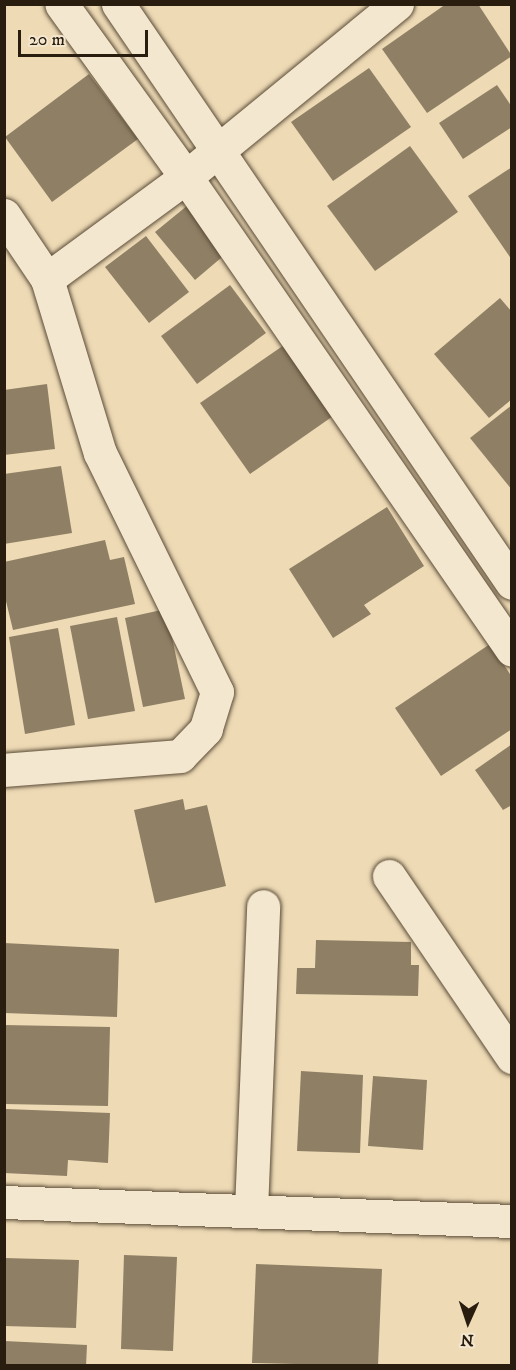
<!DOCTYPE html>
<html>
<head>
<meta charset="utf-8">
<style>
  body { margin:0 }
  #map { position:relative; width:516px; height:1370px; overflow:hidden; background:#eedab5; font-family:"IM FELL DW Pica",serif }
  div>[style] { position:absolute }
  [style*='--x'] { left:calc(var(--x)*1px); top:calc(var(--y)*1px); width:calc(var(--w)*1px); rotate:calc(var(--a)*1deg) }
  .building>* { inset:0; background:#8f7f65 }
  .roads { filter:drop-shadow(0 0 2px #5a4c38) drop-shadow(0 0 2px #5a4c38) }
  .minor>* { height:33px; margin:-16.5px; padding:0 16.5px; transform-origin:16.5px; border-radius:16.5px; background:#f4e7cf }
  span { translate:-50% -50%; white-space:nowrap; text-align:center; line-height:1.15; -webkit-text-stroke:5px #f4e7cf; paint-order:stroke }
  .frame { position:absolute; inset:0; border:6px solid #291d0f; pointer-events:none }
  .north { position:absolute; left:438px; top:1292px; width:60px; height:60px; -webkit-text-stroke:4px #f4e7cf; paint-order:stroke; rotate:183deg; font-size:16px; font-weight:700; line-height:24px; text-align:center; color:#291d0f }
  .north::after { content:''; display:block; margin:auto; width:21px; height:27px; background:#291d0f; clip-path:polygon(50% 0,100% 100%,50% 72%,0 100%) }
  .scale { position:absolute; left:18px; top:30px; width:130px; height:27px; box-sizing:border-box; border:3px solid #291d0f; border-top:0; padding-left:8px; font-size:18px; line-height:21px; white-space:nowrap; color:#291d0f; -webkit-text-stroke:4px #f4e7cf; paint-order:stroke }
</style>
</head>
<body>
<div id="map">
  <div class="building">
    <i style="clip-path:polygon(446px 4px,478px 4px,512px 56px,427px 113px,382px 49px)"></i>
    <i style="clip-path:polygon(369px 68px,411px 127px,333px 181px,291px 122px)"></i>
    <i style="clip-path:polygon(89px 74px,138px 139px,52px 202px,5px 137px)"></i>
    <i style="clip-path:polygon(497px 85px,512px 107px,512px 127px,463px 159px,439px 123px)"></i>
    <i style="clip-path:polygon(410px 146px,458px 212px,375px 271px,327px 206px)"></i>
    <i style="clip-path:polygon(512px 167px,512px 260px,468px 196px)"></i>
    <i style="clip-path:polygon(188px 205px,228px 252px,195px 280px,155px 232px)"></i>
    <i style="clip-path:polygon(146px 236px,189px 292px,149px 323px,105px 267px)"></i>
    <i style="clip-path:polygon(230px 285px,266px 333px,197px 384px,161px 336px)"></i>
    <i style="clip-path:polygon(500px 298px,512px 312px,512px 399px,489px 418px,434px 354px)"></i>
    <i style="clip-path:polygon(287px 343px,336px 414px,250px 474px,200px 403px)"></i>
    <i style="clip-path:polygon(47px 384px,55px 449px,4px 455px,4px 390px)"></i>
    <i style="clip-path:polygon(512px 405px,512px 490px,470px 438px)"></i>
    <i style="clip-path:polygon(61px 466px,72px 533px,4px 544px,4px 474px)"></i>
    <i style="clip-path:polygon(387px 507px,424px 566px,364px 605px,371px 614px,333px 638px,289px 569px)"></i>
    <i style="clip-path:polygon(105px 540px,110px 560px,124px 557px,135px 604px,13px 630px,4px 593px,4px 562px)"></i>
    <i style="clip-path:polygon(166px 609px,185px 699px,143px 707px,125px 618px)"></i>
    <i style="clip-path:polygon(117px 617px,135px 711px,88px 719px,70px 626px)"></i>
    <i style="clip-path:polygon(58px 628px,75px 725px,25px 734px,9px 637px)"></i>
    <i style="clip-path:polygon(490px 644px,512px 677px,512px 729px,441px 776px,395px 708px)"></i>
    <i style="clip-path:polygon(512px 744px,512px 805px,503px 810px,475px 770px)"></i>
    <i style="clip-path:polygon(183px 799px,185px 810px,207px 805px,226px 886px,155px 903px,134px 810px)"></i>
    <i style="clip-path:polygon(316px 940px,411px 942px,411px 965px,419px 965px,418px 996px,296px 994px,297px 968px,315px 968px)"></i>
    <i style="clip-path:polygon(4px 943px,119px 949px,117px 1017px,4px 1013px)"></i>
    <i style="clip-path:polygon(4px 1025px,110px 1027px,108px 1106px,4px 1104px)"></i>
    <i style="clip-path:polygon(301px 1071px,363px 1075px,360px 1153px,297px 1151px)"></i>
    <i style="clip-path:polygon(373px 1076px,427px 1080px,423px 1150px,368px 1146px)"></i>
    <i style="clip-path:polygon(6px 1109px,110px 1113px,108px 1163px,68px 1160px,67px 1176px,4px 1173px)"></i>
    <i style="clip-path:polygon(124px 1255px,177px 1257px,173px 1351px,121px 1349px)"></i>
    <i style="clip-path:polygon(4px 1258px,79px 1260px,76px 1328px,4px 1326px)"></i>
    <i style="clip-path:polygon(256px 1264px,382px 1269px,378px 1366px,252px 1363px)"></i>
    <i style="clip-path:polygon(4px 1341px,87px 1345px,86px 1366px,4px 1366px)"></i>
  </div>
  <div class="roads">
    <div class="minor">
      <i style="--x:118;--y:4;--w:700;--a:55.77"></i>
      <i style="--x:397;--y:4;--w:273;--a:140.7"></i>
      <i style="--x:186;--y:177;--w:574;--a:55.42"></i>
      <i style="--x:4;--y:215;--w:77;--a:56.1"></i>
      <i style="--x:47;--y:279;--w:182;--a:73.1"></i>
      <i style="--x:100;--y:453;--w:266;--a:63.9"></i>
      <i style="--x:217;--y:692;--w:39;--a:107"></i>
      <i style="--x:206;--y:729;--w:37;--a:134"></i>
      <i style="--x:180;--y:756;--w:177;--a:175.5"></i>
      <i style="--x:47;--y:279;--w:172;--a:-36.3"></i>
      <i style="--x:186;--y:177;--w:213;--a:-125.8"></i>
      <i style="--x:389;--y:876;--w:219;--a:55.8"></i>
      <i style="--x:4;--y:1202;--w:508;--a:2.14"></i>
      <i style="--x:251;--y:1210;--w:304;--a:-87.7"></i>
    </div>
  </div>
  <div class="frame"></div>
  <div class="north">N</div>
  <div class="scale">20 m</div>
</div>
</body>
</html>
